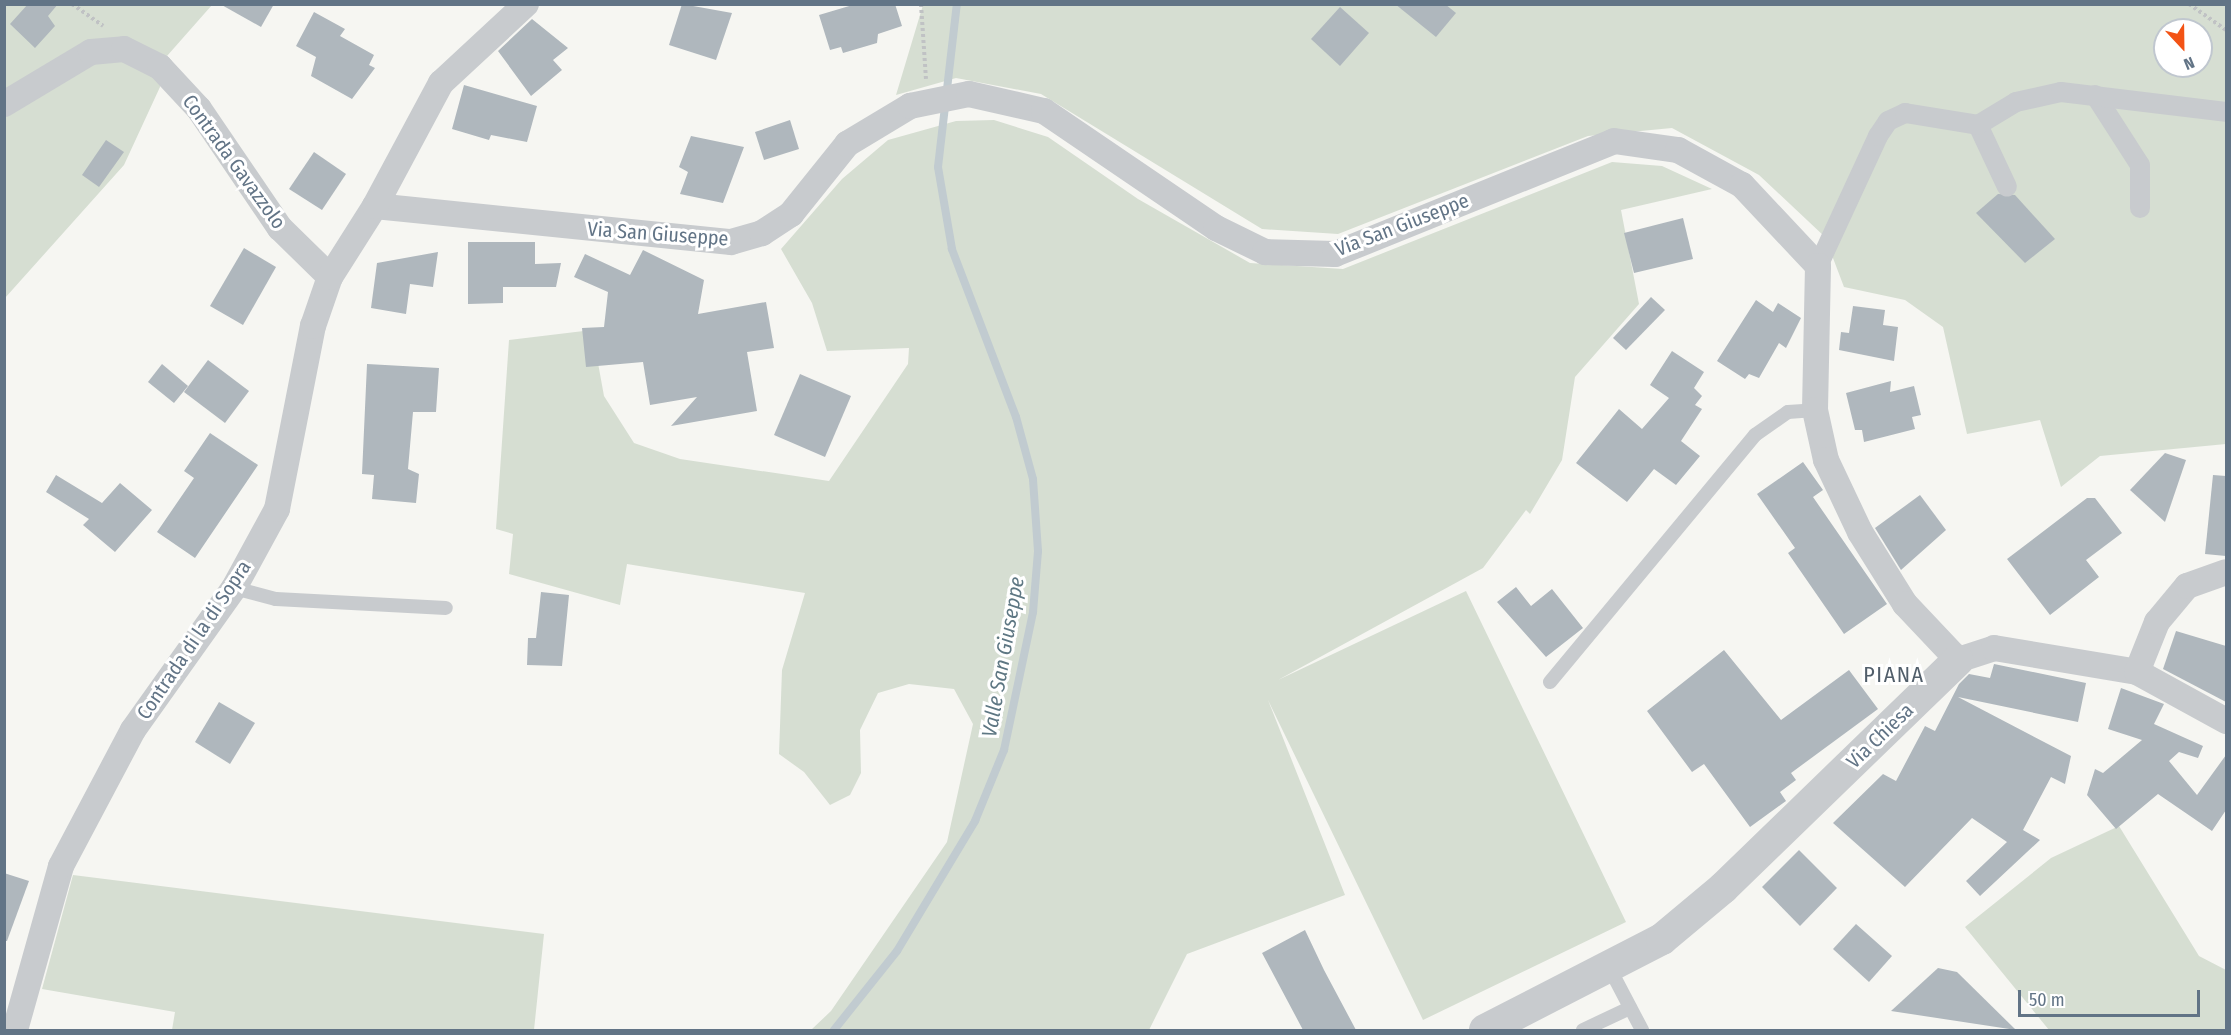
<!DOCTYPE html>
<html>
<head>
<meta charset="utf-8">
<style>
  body { margin:0 }
  #map { position:relative; width:2231px; height:1035px; overflow:hidden; background:#f6f6f2; font-family:"Fira Sans Condensed",sans-serif }
  div>[style] { position:absolute }
  [style*='--x'] { left:calc(var(--x)*1px); top:calc(var(--y)*1px); width:calc(var(--w)*1px); rotate:calc(var(--a)*1deg) }
  .green>* { inset:0; background:#d6ded2 }
  .stream>* { height:8px; margin:-4px; padding:0 4px; transform-origin:4px; border-radius:4px; background:#c1cbd0 }
  .building>* { inset:0; background:#afb7bd }
  .path>* { height:4px; margin-top:-2px; transform-origin:0; background:repeating-linear-gradient(90deg,#c0c2c4 0 3px,transparent 0 6px) }
  .service>* { height:14px; margin:-7px; padding:0 7px; transform-origin:7px; border-radius:7px; background:#c8cbce }
  .pedestrian>* { height:20px; margin:-10px; padding:0 10px; transform-origin:10px; border-radius:10px; background:#c8cbce }
  .minor>* { height:26px; margin:-13px; padding:0 13px; transform-origin:13px; border-radius:13px; background:#c8cbce }
  .tertiary>* { height:32px; margin:-16px; padding:0 16px; transform-origin:16px; border-radius:16px; background:#c8cbce }
  span { translate:-50% -50%; white-space:nowrap; text-align:center; line-height:1.15; -webkit-text-stroke:6px #fff; paint-order:stroke }
  .street-label { font-size:20px; color:#627486 }
  .water-label { font-size:21px; color:#5e7783; font-style:italic }
  .quarter-label { font-size:22px; color:#515e6a; letter-spacing:1.5px }
  .frame { position:absolute; inset:0; border:6px solid #627486; pointer-events:none }
  .north { position:absolute; left:2153px; top:18px; width:60px; height:60px; box-sizing:border-box; background:#fff; border:2px solid #c0c7cf; border-radius:50%; rotate:158deg; font-size:16px; font-weight:700; line-height:24px; text-align:center; color:#627486 }
  .north::after { content:''; display:block; margin:auto; width:21px; height:27px; background:#f35315; clip-path:polygon(50% 0,100% 100%,50% 72%,0 100%) }
  .scale { position:absolute; left:2018px; top:990px; width:182px; height:27px; box-sizing:border-box; border:3px solid #627486; border-top:0; padding-left:8px; font-size:18px; line-height:21px; white-space:nowrap; color:#627486; -webkit-text-stroke:4px #fff; paint-order:stroke }
</style>
</head>
<body>
<div id="map">
  <div class="green">
    <i style="clip-path:polygon(5px 5px,212px 5px,167px 56px,172px 61px,124px 165px,5px 298px)"></i>
    <i style="clip-path:polygon(evenodd,923px 5px,2226px 5px,2226px 444px,2100px 456px,2061px 487px,2040px 420px,1967px 434px,1943px 327px,1905px 300px,1844px 287px,1825px 237px,1759px 175px,1672px 128px,1588px 136px,1338px 234px,1262px 229px,1041px 94px,956px 78px,896px 95px,923px 5px,2165px 30px,2201px 30px,2201px 66px,2165px 66px,2165px 30px)"></i>
    <i style="clip-path:polygon(994px 120px,1048px 137px,1138px 199px,1250px 263px,1343px 269px,1612px 162px,1662px 166px,1712px 189px,1621px 210px,1639px 304px,1575px 377px,1562px 460px,1530px 514px,1526px 510px,1483px 568px,1278px 680px,1466px 591px,1626px 922px,1423px 1020px,1268px 700px,1345px 895px,1187px 954px,1149px 1030px,811px 1030px,831px 1011px,947px 842px,973px 724px,954px 689px,909px 684px,878px 693px,860px 730px,861px 773px,850px 795px,830px 805px,804px 772px,779px 754px,782px 670px,805px 593px,627px 564px,620px 605px,509px 574px,513px 534px,496px 529px,509px 340px,592px 330px,604px 396px,634px 443px,680px 459px,829px 481px,908px 364px,909px 348px,827px 351px,812px 303px,781px 249px,842px 179px,888px 140px,956px 121px)"></i>
    <i style="clip-path:polygon(2119px 826px,2199px 956px,2226px 970px,2226px 1030px,2049px 1030px,1965px 927px,2051px 858px)"></i>
    <i style="clip-path:polygon(73px 875px,544px 934px,534px 1030px,172px 1030px,175px 1012px,42px 989px)"></i>
  </div>
  <div class="stream">
    <i style="--x:834;--y:1030;--w:101;--a:-51.4"></i>
    <i style="--x:897;--y:951;--w:152;--a:-59"></i>
    <i style="--x:975;--y:821;--w:77;--a:-67.8"></i>
    <i style="--x:1004;--y:750;--w:141;--a:-78.1"></i>
    <i style="--x:1033;--y:612;--w:61;--a:-85.3"></i>
    <i style="--x:1038;--y:551;--w:72;--a:-94"></i>
    <i style="--x:1033;--y:479;--w:64;--a:-105.3"></i>
    <i style="--x:1016;--y:417;--w:180;--a:-110.9"></i>
    <i style="--x:952;--y:249;--w:83;--a:-99.7"></i>
    <i style="--x:938;--y:167;--w:164;--a:-83.4"></i>
  </div>
  <div class="building">
    <i style="clip-path:polygon(28px 4px,58px 4px,48px 16px,55px 26px,35px 48px,10px 24px)"></i>
    <i style="clip-path:polygon(220px 4px,274px 4px,261px 27px)"></i>
    <i style="clip-path:polygon(682px 4px,732px 13px,716px 60px,669px 45px)"></i>
    <i style="clip-path:polygon(856px 4px,895px 4px,902px 26px,878px 34px,877px 43px,843px 53px,841px 47px,830px 50px,819px 15px)"></i>
    <i style="clip-path:polygon(1395px 4px,1445px 4px,1456px 13px,1436px 37px)"></i>
    <i style="clip-path:polygon(1340px 7px,1369px 33px,1340px 66px,1311px 39px)"></i>
    <i style="clip-path:polygon(314px 12px,345px 29px,340px 36px,374px 55px,369px 65px,375px 68px,352px 99px,311px 76px,316px 57px,296px 46px)"></i>
    <i style="clip-path:polygon(532px 19px,568px 48px,553px 60px,562px 70px,531px 96px,498px 51px)"></i>
    <i style="clip-path:polygon(464px 85px,537px 106px,527px 142px,491px 135px,489px 140px,452px 129px)"></i>
    <i style="clip-path:polygon(790px 120px,799px 149px,764px 160px,755px 132px)"></i>
    <i style="clip-path:polygon(691px 136px,744px 147px,723px 203px,680px 194px,688px 172px,679px 167px)"></i>
    <i style="clip-path:polygon(106px 140px,124px 152px,99px 187px,82px 175px)"></i>
    <i style="clip-path:polygon(314px 152px,346px 174px,322px 210px,289px 189px)"></i>
    <i style="clip-path:polygon(1998px 194px,2015px 195px,2055px 239px,2025px 263px,1976px 213px)"></i>
    <i style="clip-path:polygon(1683px 218px,1693px 259px,1634px 273px,1624px 233px)"></i>
    <i style="clip-path:polygon(468px 242px,535px 242px,535px 264px,561px 263px,556px 287px,503px 287px,503px 303px,468px 304px)"></i>
    <i style="clip-path:polygon(244px 248px,276px 267px,243px 325px,210px 306px)"></i>
    <i style="clip-path:polygon(643px 250px,704px 280px,698px 314px,766px 302px,774px 348px,747px 352px,757px 411px,671px 426px,697px 397px,650px 405px,643px 362px,586px 367px,582px 328px,604px 327px,608px 292px,574px 277px,585px 254px,630px 275px)"></i>
    <i style="clip-path:polygon(438px 252px,433px 287px,410px 284px,406px 314px,371px 308px,377px 263px)"></i>
    <i style="clip-path:polygon(1651px 297px,1665px 310px,1626px 350px,1613px 338px)"></i>
    <i style="clip-path:polygon(1756px 300px,1773px 312px,1778px 303px,1801px 318px,1786px 348px,1779px 343px,1759px 378px,1749px 374px,1745px 379px,1717px 361px)"></i>
    <i style="clip-path:polygon(1853px 306px,1885px 310px,1883px 325px,1898px 327px,1894px 361px,1839px 350px,1841px 332px,1849px 333px)"></i>
    <i style="clip-path:polygon(1672px 351px,1704px 372px,1694px 388px,1702px 396px,1695px 405px,1702px 409px,1681px 441px,1700px 456px,1676px 485px,1654px 469px,1627px 502px,1576px 463px,1619px 409px,1642px 429px,1669px 398px,1650px 385px)"></i>
    <i style="clip-path:polygon(208px 360px,249px 391px,225px 423px,184px 392px)"></i>
    <i style="clip-path:polygon(162px 364px,188px 386px,174px 403px,148px 382px)"></i>
    <i style="clip-path:polygon(367px 364px,439px 368px,436px 412px,413px 412px,408px 469px,419px 474px,416px 503px,372px 499px,374px 475px,362px 474px)"></i>
    <i style="clip-path:polygon(800px 374px,851px 396px,825px 457px,774px 435px)"></i>
    <i style="clip-path:polygon(1891px 381px,1890px 392px,1914px 386px,1921px 415px,1912px 417px,1915px 429px,1864px 442px,1862px 430px,1855px 430px,1846px 393px)"></i>
    <i style="clip-path:polygon(210px 433px,258px 465px,195px 558px,157px 532px,194px 478px,184px 471px)"></i>
    <i style="clip-path:polygon(2165px 453px,2186px 460px,2165px 522px,2130px 490px)"></i>
    <i style="clip-path:polygon(1803px 462px,1823px 490px,1813px 497px,1887px 604px,1844px 634px,1788px 553px,1795px 548px,1757px 494px)"></i>
    <i style="clip-path:polygon(56px 475px,102px 503px,120px 483px,152px 510px,115px 552px,83px 525px,89px 519px,46px 492px)"></i>
    <i style="clip-path:polygon(2213px 475px,2226px 476px,2226px 556px,2205px 554px)"></i>
    <i style="clip-path:polygon(1920px 495px,1946px 530px,1901px 570px,1875px 528px)"></i>
    <i style="clip-path:polygon(2087px 498px,2095px 498px,2122px 533px,2086px 560px,2099px 577px,2050px 615px,2007px 559px)"></i>
    <i style="clip-path:polygon(1516px 587px,1531px 606px,1552px 589px,1583px 628px,1546px 657px,1497px 602px)"></i>
    <i style="clip-path:polygon(541px 592px,569px 595px,562px 666px,527px 665px,528px 638px,536px 638px)"></i>
    <i style="clip-path:polygon(2176px 631px,2226px 646px,2226px 702px,2163px 669px)"></i>
    <i style="clip-path:polygon(1724px 650px,1781px 720px,1849px 670px,1878px 709px,1791px 773px,1796px 780px,1780px 792px,1786px 801px,1750px 827px,1704px 764px,1692px 772px,1647px 711px)"></i>
    <i style="clip-path:polygon(1994px 664px,2086px 683px,2078px 722px,1958px 697px,2071px 756px,2065px 784px,2051px 777px,2023px 830px,2040px 840px,1980px 896px,1966px 881px,2007px 842px,1972px 818px,1905px 887px,1833px 823px,1883px 774px,1896px 781px,1925px 726px,1935px 731px,1959px 684px,1969px 674px,1990px 678px)"></i>
    <i style="clip-path:polygon(2121px 688px,2164px 704px,2154px 724px,2203px 746px,2198px 758px,2179px 752px,2169px 761px,2197px 795px,2226px 755px,2226px 810px,2212px 831px,2158px 794px,2116px 829px,2087px 795px,2095px 769px,2103px 773px,2142px 740px,2108px 729px)"></i>
    <i style="clip-path:polygon(219px 702px,255px 723px,230px 764px,195px 742px)"></i>
    <i style="clip-path:polygon(1799px 850px,1837px 888px,1800px 926px,1762px 887px)"></i>
    <i style="clip-path:polygon(4px 873px,29px 881px,7px 941px,4px 941px)"></i>
    <i style="clip-path:polygon(1856px 924px,1892px 956px,1869px 982px,1833px 949px)"></i>
    <i style="clip-path:polygon(1305px 930px,1324px 970px,1356px 1030px,1303px 1030px,1262px 953px)"></i>
    <i style="clip-path:polygon(1938px 968px,1957px 972px,2016px 1030px,1891px 1011px)"></i>
  </div>
  <div class="path">
    <i style="--x:72;--y:4;--w:38;--a:35"></i>
    <i style="--x:921;--y:4;--w:75;--a:86.2"></i>
    <i style="--x:2189;--y:4;--w:45;--a:35.1"></i>
  </div>
  <div class="service">
    <i style="--x:234;--y:588;--w:43;--a:14.7"></i>
    <i style="--x:276;--y:599;--w:170;--a:3"></i>
    <i style="--x:1550;--y:682;--w:321;--a:-50.3"></i>
    <i style="--x:1755;--y:435;--w:40;--a:-34.9"></i>
    <i style="--x:1788;--y:412;--w:27;--a:-4"></i>
    <i style="--x:1610;--y:969;--w:69;--a:62.3"></i>
    <i style="--x:1583;--y:1030;--w:52;--a:-25.1"></i>
  </div>
  <div class="pedestrian">
    <i style="--x:2095;--y:95;--w:83;--a:57.3"></i>
    <i style="--x:2140;--y:165;--w:43;--a:90"></i>
    <i style="--x:1978;--y:125;--w:68;--a:64.9"></i>
    <i style="--x:1818;--y:266;--w:143;--a:-65.2"></i>
    <i style="--x:1878;--y:136;--w:18;--a:-56"></i>
    <i style="--x:1888;--y:121;--w:19;--a:-25"></i>
    <i style="--x:1905;--y:113;--w:74;--a:9.3"></i>
    <i style="--x:1978;--y:125;--w:44;--a:-31.2"></i>
    <i style="--x:2016;--y:102;--w:46;--a:-12.5"></i>
    <i style="--x:2061;--y:92;--w:166;--a:6.9"></i>
  </div>
  <div class="minor">
    <i style="--x:4;--y:104;--w:101;--a:-30.9"></i>
    <i style="--x:91;--y:52;--w:33;--a:-5"></i>
    <i style="--x:124;--y:49;--w:40;--a:26.6"></i>
    <i style="--x:160;--y:67;--w:57;--a:47.1"></i>
    <i style="--x:199;--y:109;--w:144;--a:55.8"></i>
    <i style="--x:280;--y:228;--w:70;--a:44.4"></i>
    <i style="--x:375;--y:206;--w:358;--a:5.8"></i>
    <i style="--x:731;--y:242;--w:32;--a:-16"></i>
    <i style="--x:762;--y:233;--w:35;--a:-33"></i>
    <i style="--x:791;--y:214;--w:90;--a:-51.3"></i>
    <i style="--x:847;--y:144;--w:74;--a:-31.1"></i>
    <i style="--x:910;--y:106;--w:60;--a:-11.5"></i>
    <i style="--x:969;--y:94;--w:77;--a:12.8"></i>
    <i style="--x:1044;--y:111;--w:208;--a:34.2"></i>
    <i style="--x:1216;--y:228;--w:55;--a:26.1"></i>
    <i style="--x:1265;--y:252;--w:70;--a:1.6"></i>
    <i style="--x:1335;--y:254;--w:301;--a:-22"></i>
    <i style="--x:1614;--y:141;--w:65;--a:8"></i>
    <i style="--x:1678;--y:150;--w:73;--a:28.7"></i>
    <i style="--x:1742;--y:185;--w:111;--a:46.8"></i>
    <i style="--x:1818;--y:266;--w:144;--a:91.2"></i>
    <i style="--x:1815;--y:410;--w:51;--a:77.6"></i>
    <i style="--x:1826;--y:460;--w:80;--a:64.7"></i>
    <i style="--x:1860;--y:532;--w:85;--a:58"></i>
    <i style="--x:1905;--y:604;--w:77;--a:46.6"></i>
    <i style="--x:1958;--y:660;--w:38;--a:-18"></i>
    <i style="--x:1994;--y:648;--w:145;--a:9.5"></i>
    <i style="--x:2137;--y:672;--w:102;--a:28.8"></i>
    <i style="--x:2137;--y:672;--w:54;--a:-68.2"></i>
    <i style="--x:2157;--y:622;--w:47;--a:-50.2"></i>
    <i style="--x:2187;--y:586;--w:41;--a:-19.7"></i>
    <i style="--x:15;--y:1030;--w:170;--a:-74.3"></i>
    <i style="--x:61;--y:866;--w:154;--a:-62.1"></i>
    <i style="--x:133;--y:730;--w:174;--a:-54.6"></i>
    <i style="--x:234;--y:588;--w:90;--a:-61.4"></i>
    <i style="--x:277;--y:509;--w:187;--a:-78.9"></i>
    <i style="--x:313;--y:326;--w:52;--a:-70.9"></i>
    <i style="--x:330;--y:277;--w:84;--a:-57.6"></i>
    <i style="--x:375;--y:206;--w:140;--a:-61.8"></i>
    <i style="--x:441;--y:83;--w:116;--a:-42.9"></i>
  </div>
  <div class="tertiary">
    <i style="--x:1485;--y:1030;--w:199;--a:-27.2"></i>
    <i style="--x:1662;--y:939;--w:80;--a:-39.9"></i>
    <i style="--x:1723;--y:888;--w:327;--a:-44.1"></i>
  </div>
  <div class="street-label">
    <span style="left:234px;top:162px;rotate:54deg">Contrada Gavazzolo</span>
    <span style="left:1402px;top:225px;rotate:-21deg">Via San Giuseppe</span>
    <span style="left:658px;top:234px;rotate:4deg">Via San Giuseppe</span>
    <span style="left:194px;top:640px;rotate:-56deg">Contrada di la di Sopra</span>
    <span style="left:1880px;top:736px;rotate:-44deg">Via Chiesa</span>
  </div>
  <div class="water-label">
    <span style="left:1003px;top:657px;rotate:-80deg">Valle San Giuseppe</span>
  </div>
  <div class="quarter-label">
    <span style="left:1894px;top:675px">PIANA</span>
  </div>
  <div class="frame"></div>
  <div class="north">N</div>
  <div class="scale">50 m</div>
</div>
</body>
</html>
